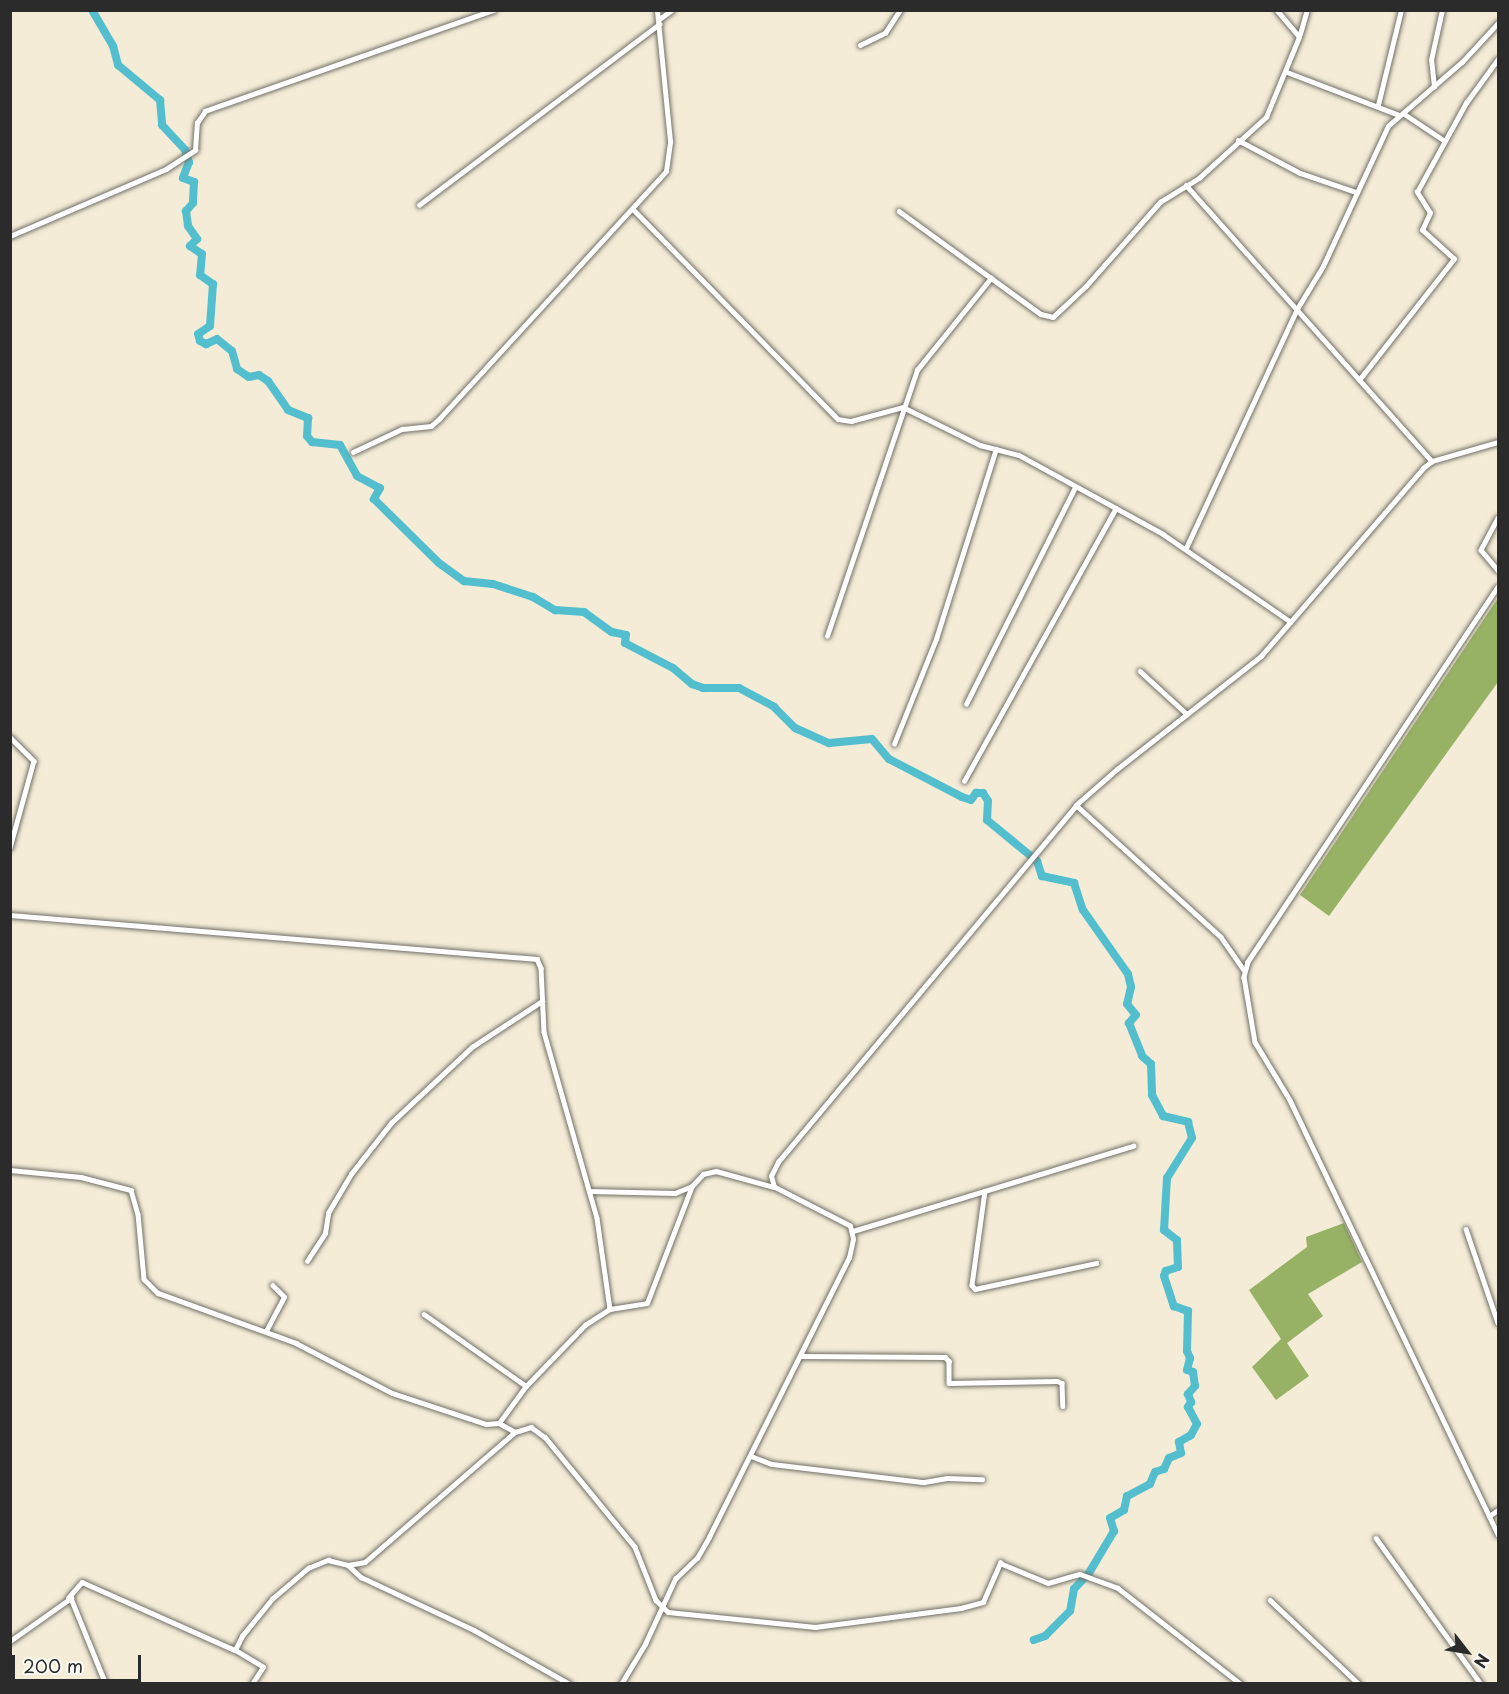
<!DOCTYPE html>
<html>
<head>
<meta charset="utf-8">
<style>
  body { margin:0 }
  #map { position:relative; width:1509px; height:1694px; overflow:hidden; background:#f4ecd7; font-family:"Playpen Sans",sans-serif }
  div>[style] { position:absolute }
  [style*='--x'] { left:calc(var(--x)*1px); top:calc(var(--y)*1px); width:calc(var(--w)*1px); rotate:calc(var(--a)*1deg) }
  .forest>* { inset:0; background:#97b265 }
  .river>* { height:8px; margin:-4px; padding:0 4px; transform-origin:4px; border-radius:4px; background:#53bfce }
  .roads { filter:drop-shadow(0 0 2px #716f67) drop-shadow(0 0 2px #716f67) }
  .minor>* { height:4.5px; margin:-2.25px; padding:0 2.25px; transform-origin:2.25px; border-radius:2.25px; background:#fff }
  span { translate:-50% -50%; white-space:nowrap; text-align:center; line-height:1.15; -webkit-text-stroke:4.5px #fdfcf7; paint-order:stroke }
  .frame { position:absolute; inset:0; border:12px solid #2b2b2b; pointer-events:none }
  .north { position:absolute; left:1437px; top:1622px; width:60px; height:60px; -webkit-text-stroke:4px #fdfcf7; paint-order:stroke; rotate:121deg; font-size:16px; font-weight:700; line-height:24px; text-align:center; color:#2b2b2b }
  .north::after { content:''; display:block; margin:auto; width:21px; height:27px; background:#2b2b2b; clip-path:polygon(50% 0,100% 100%,50% 72%,0 100%) }
  .scale { position:absolute; left:12px; top:1655px; width:129px; height:27px; box-sizing:border-box; border:3px solid #2b2b2b; border-top:0; padding-left:8px; font-size:18px; line-height:21px; white-space:nowrap; color:#2b2b2b; -webkit-text-stroke:4px #fdfcf7; paint-order:stroke }
</style>
</head>
<body>
<div id="map">
  <div class="forest">
    <i style="clip-path:polygon(1498px 598px,1498px 682px,1329px 916px,1300px 895px)"></i>
    <i style="clip-path:polygon(1344px 1223px,1362px 1262px,1308px 1294px,1323px 1316px,1287px 1343px,1309px 1376px,1276px 1400px,1252px 1367px,1281px 1339px,1249px 1290px,1307px 1247px,1306px 1237px)"></i>
  </div>
  <div class="river">
    <i style="--x:92;--y:10;--w:42;--a:59.7"></i>
    <i style="--x:113;--y:46;--w:20;--a:75"></i>
    <i style="--x:118;--y:65;--w:55;--a:39.8"></i>
    <i style="--x:160;--y:100;--w:25;--a:85"></i>
    <i style="--x:162;--y:125;--w:34;--a:47"></i>
    <i style="--x:185;--y:150;--w:13;--a:72"></i>
    <i style="--x:189;--y:162;--w:17;--a:111"></i>
    <i style="--x:183;--y:178;--w:12;--a:20"></i>
    <i style="--x:194;--y:182;--w:21;--a:93"></i>
    <i style="--x:193;--y:203;--w:11;--a:131"></i>
    <i style="--x:186;--y:211;--w:15;--a:82"></i>
    <i style="--x:188;--y:226;--w:16;--a:55"></i>
    <i style="--x:197;--y:239;--w:10;--a:135"></i>
    <i style="--x:190;--y:246;--w:14;--a:34"></i>
    <i style="--x:202;--y:254;--w:21;--a:95"></i>
    <i style="--x:200;--y:275;--w:16;--a:35"></i>
    <i style="--x:213;--y:284;--w:42;--a:94.1"></i>
    <i style="--x:210;--y:326;--w:14;--a:146"></i>
    <i style="--x:198;--y:334;--w:7;--a:74"></i>
    <i style="--x:200;--y:341;--w:7;--a:27"></i>
    <i style="--x:206;--y:344;--w:12;--a:-24"></i>
    <i style="--x:217;--y:339;--w:19;--a:39"></i>
    <i style="--x:232;--y:351;--w:19;--a:74"></i>
    <i style="--x:237;--y:369;--w:14;--a:34"></i>
    <i style="--x:249;--y:377;--w:10;--a:-11"></i>
    <i style="--x:259;--y:375;--w:11;--a:34"></i>
    <i style="--x:268;--y:381;--w:35;--a:55"></i>
    <i style="--x:288;--y:410;--w:22;--a:22"></i>
    <i style="--x:308;--y:418;--w:18;--a:93"></i>
    <i style="--x:307;--y:436;--w:8;--a:50"></i>
    <i style="--x:312;--y:442;--w:28;--a:6"></i>
    <i style="--x:340;--y:445;--w:35;--a:61"></i>
    <i style="--x:357;--y:476;--w:26;--a:28"></i>
    <i style="--x:380;--y:488;--w:13;--a:119"></i>
    <i style="--x:374;--y:499;--w:91;--a:44.6"></i>
    <i style="--x:439;--y:563;--w:31;--a:36"></i>
    <i style="--x:464;--y:581;--w:29;--a:6"></i>
    <i style="--x:493;--y:584;--w:42;--a:18"></i>
    <i style="--x:533;--y:597;--w:26;--a:31"></i>
    <i style="--x:555;--y:610;--w:29;--a:4"></i>
    <i style="--x:584;--y:612;--w:34;--a:36"></i>
    <i style="--x:612;--y:632;--w:14;--a:12"></i>
    <i style="--x:626;--y:635;--w:8;--a:97"></i>
    <i style="--x:625;--y:643;--w:54;--a:27.5"></i>
    <i style="--x:673;--y:668;--w:25;--a:40"></i>
    <i style="--x:692;--y:684;--w:12;--a:20"></i>
    <i style="--x:703;--y:688;--w:36;--a:0"></i>
    <i style="--x:739;--y:688;--w:40;--a:28"></i>
    <i style="--x:774;--y:707;--w:30;--a:45"></i>
    <i style="--x:795;--y:728;--w:37;--a:24"></i>
    <i style="--x:829;--y:743;--w:43;--a:-5.3"></i>
    <i style="--x:872;--y:739;--w:26;--a:50"></i>
    <i style="--x:889;--y:759;--w:82;--a:27.5"></i>
    <i style="--x:962;--y:797;--w:9;--a:18"></i>
    <i style="--x:971;--y:800;--w:9;--a:-54"></i>
    <i style="--x:976;--y:793;--w:7;--a:0"></i>
    <i style="--x:983;--y:793;--w:9;--a:58"></i>
    <i style="--x:988;--y:801;--w:19;--a:93"></i>
    <i style="--x:987;--y:820;--w:65;--a:39.4"></i>
    <i style="--x:1037;--y:861;--w:16;--a:72"></i>
    <i style="--x:1042;--y:876;--w:33;--a:12"></i>
    <i style="--x:1074;--y:883;--w:28;--a:72"></i>
    <i style="--x:1083;--y:910;--w:78;--a:54.9"></i>
    <i style="--x:1128;--y:974;--w:13;--a:77"></i>
    <i style="--x:1131;--y:987;--w:17;--a:103"></i>
    <i style="--x:1127;--y:1004;--w:14;--a:51"></i>
    <i style="--x:1136;--y:1015;--w:11;--a:131"></i>
    <i style="--x:1129;--y:1023;--w:35;--a:68"></i>
    <i style="--x:1142;--y:1056;--w:12;--a:42"></i>
    <i style="--x:1151;--y:1064;--w:31;--a:88"></i>
    <i style="--x:1152;--y:1095;--w:24;--a:62"></i>
    <i style="--x:1163;--y:1116;--w:26;--a:13"></i>
    <i style="--x:1188;--y:1122;--w:16;--a:76"></i>
    <i style="--x:1192;--y:1138;--w:47;--a:122"></i>
    <i style="--x:1167;--y:1178;--w:52;--a:93.3"></i>
    <i style="--x:1164;--y:1230;--w:16;--a:38"></i>
    <i style="--x:1177;--y:1240;--w:27;--a:88"></i>
    <i style="--x:1178;--y:1267;--w:13;--a:162"></i>
    <i style="--x:1166;--y:1271;--w:5;--a:112"></i>
    <i style="--x:1164;--y:1276;--w:32;--a:72"></i>
    <i style="--x:1174;--y:1306;--w:15;--a:20"></i>
    <i style="--x:1188;--y:1311;--w:40;--a:91.4"></i>
    <i style="--x:1187;--y:1351;--w:8;--a:67"></i>
    <i style="--x:1190;--y:1358;--w:12;--a:104"></i>
    <i style="--x:1187;--y:1370;--w:6;--a:18"></i>
    <i style="--x:1193;--y:1372;--w:14;--a:82"></i>
    <i style="--x:1195;--y:1386;--w:11;--a:131"></i>
    <i style="--x:1188;--y:1394;--w:9;--a:69"></i>
    <i style="--x:1191;--y:1402;--w:6;--a:121"></i>
    <i style="--x:1188;--y:1407;--w:19;--a:62"></i>
    <i style="--x:1197;--y:1424;--w:13;--a:119"></i>
    <i style="--x:1191;--y:1435;--w:14;--a:150"></i>
    <i style="--x:1179;--y:1442;--w:11;--a:80"></i>
    <i style="--x:1181;--y:1453;--w:13;--a:157"></i>
    <i style="--x:1169;--y:1458;--w:12;--a:114"></i>
    <i style="--x:1164;--y:1469;--w:9;--a:162"></i>
    <i style="--x:1155;--y:1472;--w:13;--a:113"></i>
    <i style="--x:1150;--y:1484;--w:26;--a:152"></i>
    <i style="--x:1127;--y:1496;--w:14;--a:102"></i>
    <i style="--x:1124;--y:1510;--w:16;--a:150"></i>
    <i style="--x:1110;--y:1518;--w:14;--a:73"></i>
    <i style="--x:1114;--y:1531;--w:49;--a:120.8"></i>
    <i style="--x:1089;--y:1573;--w:22;--a:133"></i>
    <i style="--x:1074;--y:1589;--w:22;--a:100"></i>
    <i style="--x:1070;--y:1611;--w:35;--a:135"></i>
    <i style="--x:1045;--y:1636;--w:12;--a:160"></i>
  </div>
  <div class="roads">
    <div class="minor">
      <i style="--x:658;--y:20;--w:17;--a:-36"></i>
      <i style="--x:1300;--y:34;--w:25;--a:-74"></i>
      <i style="--x:860;--y:45;--w:28;--a:-26"></i>
      <i style="--x:885;--y:33;--w:27;--a:-57"></i>
      <i style="--x:1287;--y:72;--w:120;--a:21"></i>
      <i style="--x:1434;--y:87;--w:27;--a:-96"></i>
      <i style="--x:1431;--y:60;--w:51;--a:-77.6"></i>
      <i style="--x:1378;--y:105;--w:98;--a:-76.4"></i>
      <i style="--x:1403;--y:113;--w:50;--a:33.7"></i>
      <i style="--x:1238;--y:140;--w:70;--a:28"></i>
      <i style="--x:1300;--y:173;--w:59;--a:18.7"></i>
      <i style="--x:1186;--y:185;--w:370;--a:48.3"></i>
      <i style="--x:419;--y:205;--w:301;--a:-37"></i>
      <i style="--x:634;--y:210;--w:292;--a:45.7"></i>
      <i style="--x:838;--y:419;--w:13;--a:9"></i>
      <i style="--x:851;--y:421;--w:54;--a:-15.1"></i>
      <i style="--x:903;--y:407;--w:86;--a:26.3"></i>
      <i style="--x:980;--y:445;--w:40;--a:14.4"></i>
      <i style="--x:1019;--y:455;--w:164;--a:28.7"></i>
      <i style="--x:1163;--y:534;--w:155;--a:34.5"></i>
      <i style="--x:899;--y:211;--w:175;--a:36"></i>
      <i style="--x:1041;--y:314;--w:12;--a:14"></i>
      <i style="--x:1053;--y:317;--w:45;--a:-43.2"></i>
      <i style="--x:1086;--y:286;--w:112;--a:-48.6"></i>
      <i style="--x:1160;--y:202;--w:46;--a:-31.6"></i>
      <i style="--x:1199;--y:178;--w:91;--a:-42.3"></i>
      <i style="--x:1266;--y:117;--w:87;--a:-67.6"></i>
      <i style="--x:1299;--y:37;--w:35;--a:-130"></i>
      <i style="--x:10;--y:236;--w:170;--a:-23.2"></i>
      <i style="--x:166;--y:169;--w:35;--a:-33"></i>
      <i style="--x:195;--y:150;--w:27;--a:-86"></i>
      <i style="--x:197;--y:123;--w:14;--a:-56"></i>
      <i style="--x:205;--y:111;--w:306;--a:-19.3"></i>
      <i style="--x:1359;--y:380;--w:154;--a:-51.9"></i>
      <i style="--x:1454;--y:259;--w:43;--a:-137.8"></i>
      <i style="--x:1422;--y:230;--w:19;--a:-65"></i>
      <i style="--x:1430;--y:213;--w:25;--a:-122"></i>
      <i style="--x:1417;--y:192;--w:102;--a:-61.2"></i>
      <i style="--x:1466;--y:103;--w:54;--a:-54"></i>
      <i style="--x:353;--y:452;--w:54;--a:-25.1"></i>
      <i style="--x:402;--y:429;--w:29;--a:-6"></i>
      <i style="--x:431;--y:426;--w:11;--a:-41"></i>
      <i style="--x:439;--y:419;--w:336;--a:-47.5"></i>
      <i style="--x:666;--y:171;--w:30;--a:-82"></i>
      <i style="--x:670;--y:141;--w:132;--a:-95.7"></i>
      <i style="--x:1498;--y:518;--w:36;--a:118"></i>
      <i style="--x:1481;--y:550;--w:26;--a:50"></i>
      <i style="--x:1186;--y:548;--w:264;--a:-65.1"></i>
      <i style="--x:1297;--y:309;--w:50;--a:-58.8"></i>
      <i style="--x:1323;--y:266;--w:154;--a:-65.1"></i>
      <i style="--x:1388;--y:126;--w:98;--a:-40.9"></i>
      <i style="--x:1462;--y:62;--w:53;--a:-47.3"></i>
      <i style="--x:1498;--y:587;--w:451;--a:123.7"></i>
      <i style="--x:1248;--y:962;--w:16;--a:105"></i>
      <i style="--x:1244;--y:977;--w:66;--a:80.4"></i>
      <i style="--x:1255;--y:1042;--w:68;--a:58.9"></i>
      <i style="--x:1290;--y:1100;--w:482;--a:64.4"></i>
      <i style="--x:827;--y:636;--w:281;--a:-71.3"></i>
      <i style="--x:917;--y:370;--w:118;--a:-51.2"></i>
      <i style="--x:1140;--y:671;--w:64;--a:42.5"></i>
      <i style="--x:966;--y:704;--w:243;--a:-63.3"></i>
      <i style="--x:10;--y:737;--w:34;--a:45"></i>
      <i style="--x:34;--y:761;--w:90;--a:105.4"></i>
      <i style="--x:894;--y:744;--w:113;--a:-68.2"></i>
      <i style="--x:936;--y:639;--w:199;--a:-72.5"></i>
      <i style="--x:964;--y:781;--w:312;--a:-60.9"></i>
      <i style="--x:1076;--y:805;--w:196;--a:42.3"></i>
      <i style="--x:1221;--y:937;--w:40;--a:55.1"></i>
      <i style="--x:10;--y:915;--w:529;--a:4.77"></i>
      <i style="--x:537;--y:959;--w:10;--a:66"></i>
      <i style="--x:541;--y:968;--w:64;--a:87.3"></i>
      <i style="--x:544;--y:1032;--w:193;--a:74.1"></i>
      <i style="--x:597;--y:1218;--w:92;--a:81.9"></i>
      <i style="--x:610;--y:1309;--w:37;--a:-9"></i>
      <i style="--x:647;--y:1303;--w:125;--a:-69"></i>
      <i style="--x:692;--y:1186;--w:16;--a:-47"></i>
      <i style="--x:703;--y:1174;--w:13;--a:-13"></i>
      <i style="--x:716;--y:1171;--w:60;--a:15.4"></i>
      <i style="--x:10;--y:1170;--w:71;--a:5.6"></i>
      <i style="--x:81;--y:1177;--w:52;--a:14.6"></i>
      <i style="--x:131;--y:1190;--w:25;--a:74"></i>
      <i style="--x:138;--y:1214;--w:65;--a:84.7"></i>
      <i style="--x:144;--y:1279;--w:20;--a:45"></i>
      <i style="--x:158;--y:1293;--w:147;--a:19.9"></i>
      <i style="--x:296;--y:1343;--w:108;--a:27.5"></i>
      <i style="--x:392;--y:1393;--w:99;--a:18.3"></i>
      <i style="--x:486;--y:1424;--w:13;--a:-4"></i>
      <i style="--x:499;--y:1423;--w:18;--a:29"></i>
      <i style="--x:589;--y:1191;--w:86;--a:1.3"></i>
      <i style="--x:675;--y:1193;--w:18;--a:-22"></i>
      <i style="--x:985;--y:1191;--w:95;--a:97.9"></i>
      <i style="--x:972;--y:1285;--w:5;--a:53"></i>
      <i style="--x:975;--y:1289;--w:124;--a:-12.1"></i>
      <i style="--x:1466;--y:1229;--w:99;--a:71.2"></i>
      <i style="--x:853;--y:1231;--w:293;--a:-16.9"></i>
      <i style="--x:307;--y:1261;--w:33;--a:-57"></i>
      <i style="--x:325;--y:1233;--w:20;--a:-81"></i>
      <i style="--x:328;--y:1213;--w:45;--a:-59.5"></i>
      <i style="--x:351;--y:1174;--w:65;--a:-51.9"></i>
      <i style="--x:391;--y:1123;--w:111;--a:-43.2"></i>
      <i style="--x:472;--y:1047;--w:84;--a:-33.3"></i>
      <i style="--x:424;--y:1314;--w:125;--a:35.2"></i>
      <i style="--x:266;--y:1331;--w:38;--a:-62"></i>
      <i style="--x:284;--y:1297;--w:16;--a:-135"></i>
      <i style="--x:801;--y:1356;--w:144;--a:0.4"></i>
      <i style="--x:945;--y:1357;--w:6;--a:45"></i>
      <i style="--x:949;--y:1361;--w:22;--a:90"></i>
      <i style="--x:949;--y:1383;--w:108;--a:-1.1"></i>
      <i style="--x:1057;--y:1381;--w:5;--a:22"></i>
      <i style="--x:1062;--y:1383;--w:23;--a:88"></i>
      <i style="--x:499;--y:1423;--w:46;--a:-53.9"></i>
      <i style="--x:526;--y:1386;--w:85;--a:-46"></i>
      <i style="--x:585;--y:1325;--w:30;--a:-33"></i>
      <i style="--x:751;--y:1456;--w:22;--a:21"></i>
      <i style="--x:772;--y:1464;--w:153;--a:6.8"></i>
      <i style="--x:924;--y:1482;--w:23;--a:-10"></i>
      <i style="--x:947;--y:1478;--w:35;--a:2"></i>
      <i style="--x:1489;--y:1516;--w:11;--a:-34"></i>
      <i style="--x:1376;--y:1538;--w:180;--a:54.3"></i>
      <i style="--x:348;--y:1565;--w:17;--a:-10"></i>
      <i style="--x:365;--y:1562;--w:198;--a:-40.9"></i>
      <i style="--x:515;--y:1432;--w:17;--a:-17"></i>
      <i style="--x:531;--y:1427;--w:17;--a:36"></i>
      <i style="--x:545;--y:1437;--w:142;--a:50.7"></i>
      <i style="--x:635;--y:1547;--w:57;--a:68.4"></i>
      <i style="--x:656;--y:1600;--w:17;--a:45"></i>
      <i style="--x:668;--y:1612;--w:148;--a:5.8"></i>
      <i style="--x:815;--y:1627;--w:147;--a:-7.4"></i>
      <i style="--x:961;--y:1608;--w:23;--a:-15"></i>
      <i style="--x:983;--y:1602;--w:43;--a:-66.4"></i>
      <i style="--x:1000;--y:1563;--w:52;--a:22.6"></i>
      <i style="--x:1048;--y:1583;--w:33;--a:-16"></i>
      <i style="--x:1080;--y:1574;--w:40;--a:20.2"></i>
      <i style="--x:1118;--y:1588;--w:156;--a:38"></i>
      <i style="--x:68;--y:1598;--w:21;--a:-49"></i>
      <i style="--x:82;--y:1582;--w:167;--a:24"></i>
      <i style="--x:1270;--y:1600;--w:122;--a:43.3"></i>
      <i style="--x:10;--y:1641;--w:75;--a:-35.2"></i>
      <i style="--x:71;--y:1598;--w:93;--a:67.9"></i>
      <i style="--x:252;--y:1684;--w:20;--a:-57"></i>
      <i style="--x:263;--y:1667;--w:33;--a:-149"></i>
      <i style="--x:235;--y:1650;--w:16;--a:-63"></i>
      <i style="--x:242;--y:1636;--w:48;--a:-51"></i>
      <i style="--x:272;--y:1599;--w:48;--a:-40.7"></i>
      <i style="--x:308;--y:1568;--w:22;--a:-22"></i>
      <i style="--x:328;--y:1560;--w:21;--a:14"></i>
      <i style="--x:348;--y:1565;--w:18;--a:43"></i>
      <i style="--x:361;--y:1577;--w:125;--a:25.1"></i>
      <i style="--x:474;--y:1630;--w:110;--a:29.4"></i>
      <i style="--x:621;--y:1684;--w:47;--a:-59"></i>
      <i style="--x:645;--y:1644;--w:72;--a:-65.2"></i>
      <i style="--x:675;--y:1579;--w:30;--a:-44"></i>
      <i style="--x:697;--y:1558;--w:24;--a:-60"></i>
      <i style="--x:709;--y:1537;--w:312;--a:-63.4"></i>
      <i style="--x:849;--y:1258;--w:19;--a:-78"></i>
      <i style="--x:853;--y:1239;--w:13;--a:-103"></i>
      <i style="--x:850;--y:1226;--w:85;--a:-152.8"></i>
      <i style="--x:774;--y:1187;--w:11;--a:-105"></i>
      <i style="--x:771;--y:1176;--w:16;--a:-63"></i>
      <i style="--x:778;--y:1162;--w:465;--a:-50.1"></i>
      <i style="--x:1076;--y:805;--w:55;--a:-41.3"></i>
      <i style="--x:1117;--y:769;--w:183;--a:-38.1"></i>
      <i style="--x:1261;--y:656;--w:248;--a:-49.2"></i>
      <i style="--x:1423;--y:468;--w:11;--a:-38"></i>
      <i style="--x:1432;--y:461;--w:69;--a:-16.1"></i>
    </div>
  </div>
  <div class="frame"></div>
  <div class="north">N</div>
  <div class="scale">200 m</div>
</div>
</body>
</html>
